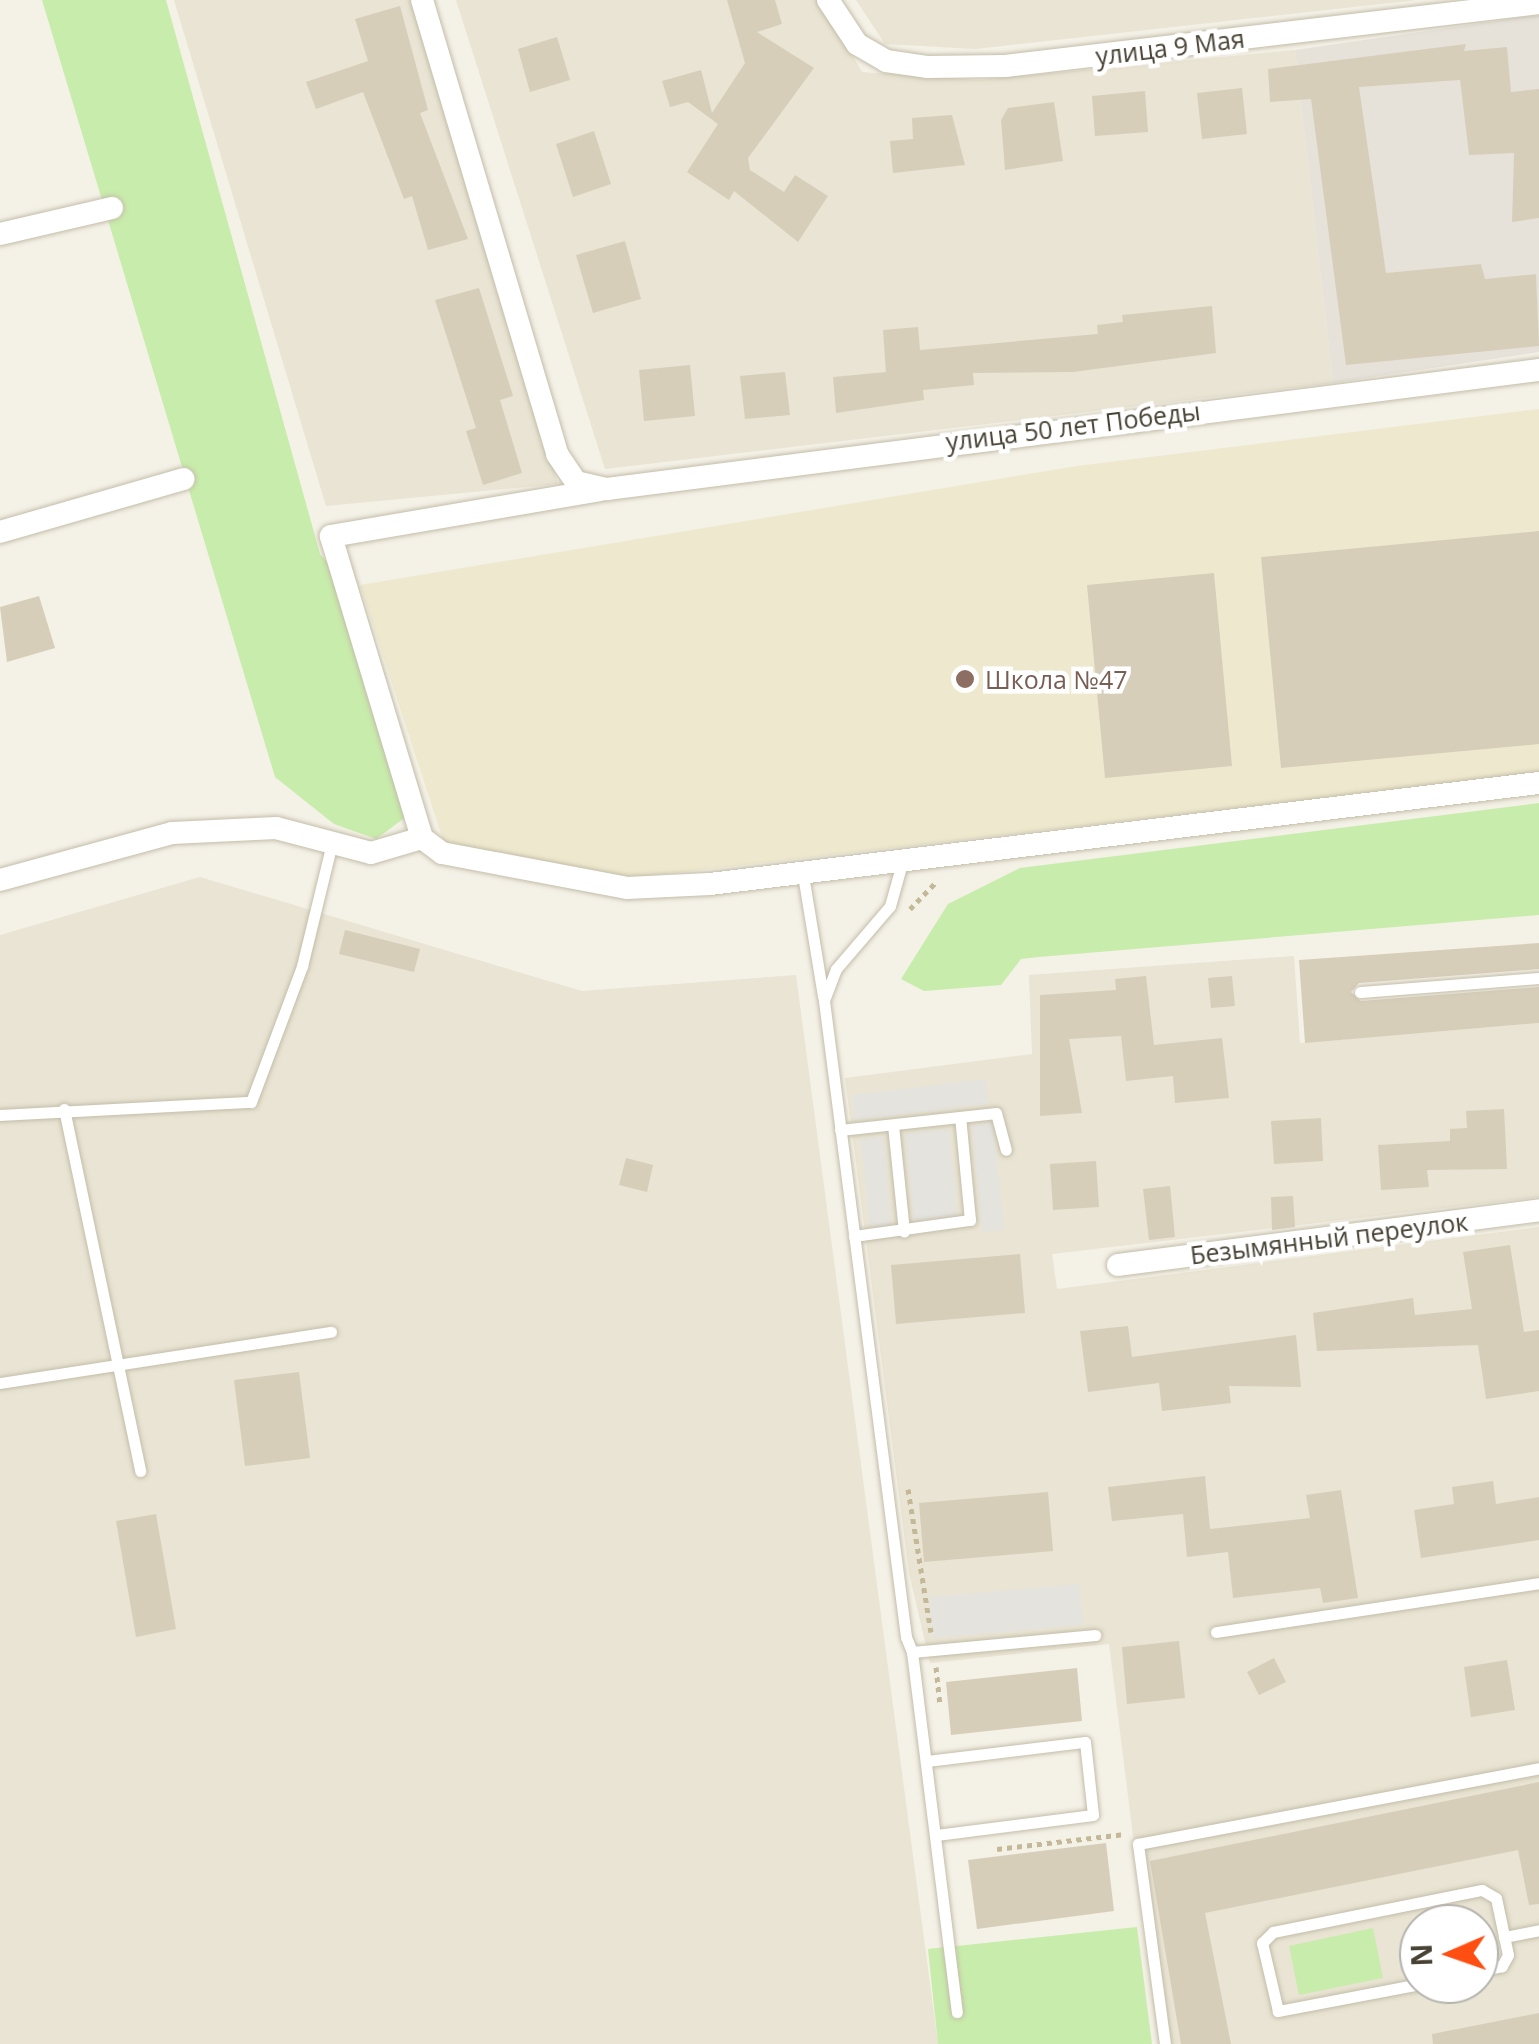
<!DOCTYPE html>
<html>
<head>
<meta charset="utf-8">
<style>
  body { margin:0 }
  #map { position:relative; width:1539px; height:2044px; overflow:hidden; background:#f4f1e6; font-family:"Open Sans",sans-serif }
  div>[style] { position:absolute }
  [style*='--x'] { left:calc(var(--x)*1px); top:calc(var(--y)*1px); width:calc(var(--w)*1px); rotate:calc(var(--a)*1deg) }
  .residential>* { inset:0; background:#e9e4d3 }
  .industrial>* { inset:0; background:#e6e2da }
  .education>* { inset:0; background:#eee9ce }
  .green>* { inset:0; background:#c8ecab }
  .parking>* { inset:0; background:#e5e3de }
  .building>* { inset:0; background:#d7ceba }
  .path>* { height:5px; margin-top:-2.5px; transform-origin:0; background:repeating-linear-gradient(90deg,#c3b897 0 5px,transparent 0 10px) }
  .roads { filter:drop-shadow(0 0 2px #c3bdaa) drop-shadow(0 0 2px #c3bdaa) }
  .lane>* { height:11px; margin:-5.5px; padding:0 5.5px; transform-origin:5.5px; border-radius:5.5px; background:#fff }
  .street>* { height:22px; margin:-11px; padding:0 11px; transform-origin:11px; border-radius:11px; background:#fff }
  .dots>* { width:28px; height:28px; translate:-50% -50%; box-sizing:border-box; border:5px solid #fff; border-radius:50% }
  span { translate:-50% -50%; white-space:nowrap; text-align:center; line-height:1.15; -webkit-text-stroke:9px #fff; paint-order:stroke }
  .street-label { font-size:25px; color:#474234 }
  .education-label { font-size:25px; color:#785e54 }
  .left { translate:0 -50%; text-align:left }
  .north { position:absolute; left:1399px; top:1904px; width:100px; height:100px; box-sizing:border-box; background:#fff; border:2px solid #b5b3ae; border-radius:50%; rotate:268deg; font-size:28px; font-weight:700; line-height:40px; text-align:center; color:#474234 }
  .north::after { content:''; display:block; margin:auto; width:35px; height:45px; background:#ff4e12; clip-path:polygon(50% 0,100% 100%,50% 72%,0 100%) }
</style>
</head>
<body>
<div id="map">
  <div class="residential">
    <i style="clip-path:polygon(174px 0,413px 0,558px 484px,326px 506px)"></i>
    <i style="clip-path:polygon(456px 0,821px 0,862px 72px,978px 80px,1295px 50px,1333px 383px,605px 469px)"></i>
    <i style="clip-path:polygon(856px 0,1417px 0,975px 49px,885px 44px)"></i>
    <i style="clip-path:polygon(200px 877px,582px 991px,796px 975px,938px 2044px,0 2044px,0 935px)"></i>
    <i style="clip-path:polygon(evenodd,1294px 956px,1300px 1043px,1539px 1023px,1539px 1197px,1052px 1254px,1057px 1289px,1539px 1227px,1539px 2044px,1159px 2044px,1109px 1644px,930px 1663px,909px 1573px,845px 1078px,1032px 1054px,1029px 975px,1294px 956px,1419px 1924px,1479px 1924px,1479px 1984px,1419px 1984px,1419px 1924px)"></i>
  </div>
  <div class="industrial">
    <i style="clip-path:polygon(1539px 15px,1539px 352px,1333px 383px,1295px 50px)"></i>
  </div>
  <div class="education">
    <i style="clip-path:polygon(1539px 409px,1539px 773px,623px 879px,444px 843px,360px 585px,1077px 466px)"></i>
  </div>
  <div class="green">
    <i style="clip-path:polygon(42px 0,166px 0,320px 554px,341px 578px,414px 811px,376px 839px,334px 824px,275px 777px)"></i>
    <i style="clip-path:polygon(1539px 803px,1539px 915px,1039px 957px,1021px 959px,1001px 985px,924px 991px,901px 979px,948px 904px,1020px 868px)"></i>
    <i style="clip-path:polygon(1137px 1927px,1152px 2044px,938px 2044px,928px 1949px)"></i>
    <i style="clip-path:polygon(1373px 1928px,1383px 1978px,1299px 1995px,1289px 1946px)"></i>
  </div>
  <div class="parking">
    <i style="clip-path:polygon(985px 1079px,988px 1104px,855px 1120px,852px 1095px)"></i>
    <i style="clip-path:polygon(993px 1123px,1004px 1230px,982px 1232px,972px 1125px)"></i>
    <i style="clip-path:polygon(949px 1129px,957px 1217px,914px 1221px,905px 1134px)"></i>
    <i style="clip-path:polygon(883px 1137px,891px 1225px,870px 1227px,861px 1139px)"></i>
    <i style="clip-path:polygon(1079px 1584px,1083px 1625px,933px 1638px,929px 1597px)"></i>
  </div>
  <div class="building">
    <i style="clip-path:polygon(727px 0,775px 0,782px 24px,757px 32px,814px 68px,748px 158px,750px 170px,784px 192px,795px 175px,828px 196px,798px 242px,734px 191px,729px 200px,687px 172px,718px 124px,688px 102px,670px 107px,662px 81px,701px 70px,712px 113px,745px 63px)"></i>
    <i style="clip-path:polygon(400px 6px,428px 110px,420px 113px,468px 239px,428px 250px,412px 196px,404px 199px,363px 92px,316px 109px,306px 82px,368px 61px,355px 19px)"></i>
    <i style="clip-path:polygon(557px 37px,570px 80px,530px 92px,518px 49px)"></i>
    <i style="clip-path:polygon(1466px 44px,1464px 51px,1507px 47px,1511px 92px,1539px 89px,1539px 218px,1512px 222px,1514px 153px,1469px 155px,1460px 80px,1359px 87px,1386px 273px,1481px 264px,1485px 279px,1536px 274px,1539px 346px,1346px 365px,1311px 99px,1270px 102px,1268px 69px)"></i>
    <i style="clip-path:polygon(1242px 88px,1247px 134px,1202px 139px,1197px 93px)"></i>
    <i style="clip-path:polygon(1145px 91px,1148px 132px,1095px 136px,1092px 96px)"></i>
    <i style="clip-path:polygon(1054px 102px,1063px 161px,1005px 170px,1001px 120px,1008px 108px)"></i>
    <i style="clip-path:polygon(952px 115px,965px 165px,893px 173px,890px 141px,913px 139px,912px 118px)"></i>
    <i style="clip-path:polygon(594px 131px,611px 184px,573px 197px,556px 144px)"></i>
    <i style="clip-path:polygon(625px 241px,641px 299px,593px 313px,576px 255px)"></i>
    <i style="clip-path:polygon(479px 288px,513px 396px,500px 400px,522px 473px,483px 485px,466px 431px,476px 428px,435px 300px)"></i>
    <i style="clip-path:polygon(1212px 306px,1216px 353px,1073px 372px,973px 373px,974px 385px,923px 390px,924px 400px,836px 413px,833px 377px,886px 372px,883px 330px,918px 327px,920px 350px,1098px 334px,1097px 325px,1123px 322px,1122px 315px)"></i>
    <i style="clip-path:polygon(690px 365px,695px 416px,644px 421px,639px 370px)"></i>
    <i style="clip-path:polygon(785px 372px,790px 415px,745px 419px,740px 376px)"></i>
    <i style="clip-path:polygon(1539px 531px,1539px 744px,1281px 768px,1261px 557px)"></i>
    <i style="clip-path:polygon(1214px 573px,1232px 766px,1105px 778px,1087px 585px)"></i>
    <i style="clip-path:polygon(39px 596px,55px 648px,7px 662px,0 607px)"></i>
    <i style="clip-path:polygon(345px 930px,420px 949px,414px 972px,339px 954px)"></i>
    <i style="clip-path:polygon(1539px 943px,1539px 969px,1359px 983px,1351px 992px,1361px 1001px,1539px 987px,1539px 1023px,1305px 1043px,1299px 960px)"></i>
    <i style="clip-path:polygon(1146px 976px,1154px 1045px,1222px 1038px,1229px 1098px,1175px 1103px,1173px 1076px,1126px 1081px,1121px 1036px,1069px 1039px,1082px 1113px,1040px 1116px,1040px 995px,1116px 990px,1115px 979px)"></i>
    <i style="clip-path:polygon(1232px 976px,1235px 1006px,1211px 1008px,1208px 978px)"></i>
    <i style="clip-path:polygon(1504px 1109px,1507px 1169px,1427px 1170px,1429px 1187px,1381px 1190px,1378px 1145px,1450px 1141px,1450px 1129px,1467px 1128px,1466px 1111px)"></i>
    <i style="clip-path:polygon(1321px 1118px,1323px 1161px,1274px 1164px,1271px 1121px)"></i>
    <i style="clip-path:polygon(626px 1158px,653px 1165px,647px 1192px,619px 1185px)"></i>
    <i style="clip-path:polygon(1096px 1161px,1099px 1207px,1053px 1210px,1050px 1164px)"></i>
    <i style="clip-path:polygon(1170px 1186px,1175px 1237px,1149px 1240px,1143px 1189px)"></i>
    <i style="clip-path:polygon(1293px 1196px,1295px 1227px,1272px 1230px,1271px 1197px)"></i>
    <i style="clip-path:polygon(1510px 1245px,1524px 1332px,1539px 1330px,1539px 1391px,1486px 1399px,1478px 1345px,1317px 1351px,1313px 1313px,1413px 1298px,1415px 1315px,1472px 1309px,1463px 1252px)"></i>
    <i style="clip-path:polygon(1020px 1254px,1025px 1313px,896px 1324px,891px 1265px)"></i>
    <i style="clip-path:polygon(1128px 1326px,1132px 1357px,1296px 1335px,1301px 1387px,1229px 1386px,1231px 1403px,1162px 1411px,1159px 1383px,1088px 1392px,1080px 1331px)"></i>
    <i style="clip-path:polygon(299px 1372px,310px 1458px,245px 1466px,234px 1380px)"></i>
    <i style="clip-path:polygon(1205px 1476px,1210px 1529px,1310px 1518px,1306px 1495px,1341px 1490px,1358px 1598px,1323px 1603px,1320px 1588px,1233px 1598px,1228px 1552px,1187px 1557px,1183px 1514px,1112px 1521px,1108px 1487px)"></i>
    <i style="clip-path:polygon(1493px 1481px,1496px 1504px,1539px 1497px,1539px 1540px,1421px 1558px,1414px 1510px,1454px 1504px,1452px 1487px)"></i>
    <i style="clip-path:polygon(1048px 1492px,1053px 1551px,924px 1562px,919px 1503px)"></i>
    <i style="clip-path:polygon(156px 1514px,176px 1629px,136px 1637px,116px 1521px)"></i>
    <i style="clip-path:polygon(1179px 1641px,1185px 1698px,1127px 1704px,1122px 1647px)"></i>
    <i style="clip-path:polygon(1274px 1658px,1286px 1682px,1259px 1695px,1247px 1672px)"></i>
    <i style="clip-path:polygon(1507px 1660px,1515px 1710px,1471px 1717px,1464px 1667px)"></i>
    <i style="clip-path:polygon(1077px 1668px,1082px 1721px,951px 1735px,946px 1682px)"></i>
    <i style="clip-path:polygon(1539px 1782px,1539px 1904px,1529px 1905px,1518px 1850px,1205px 1913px,1231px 2044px,1181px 2044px,1150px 1861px)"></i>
    <i style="clip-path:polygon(1106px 1843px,1114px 1911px,977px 1929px,968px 1860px)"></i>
    <i style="clip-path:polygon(1539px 2013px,1539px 2044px,1433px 2044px,1432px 2034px)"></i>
  </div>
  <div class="path">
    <i style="--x:910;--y:909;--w:39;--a:-46"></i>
    <i style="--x:908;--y:1489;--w:145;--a:80.9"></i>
    <i style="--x:936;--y:1667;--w:39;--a:84"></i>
    <i style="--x:997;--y:1849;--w:129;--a:-6.7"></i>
  </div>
  <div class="roads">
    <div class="lane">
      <i style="--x:902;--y:863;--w:45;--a:105.6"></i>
      <i style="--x:890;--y:906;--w:83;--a:130.6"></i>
      <i style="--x:836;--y:969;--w:34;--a:111"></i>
      <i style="--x:824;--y:1001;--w:641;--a:82.65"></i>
      <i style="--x:906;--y:1637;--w:16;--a:68"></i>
      <i style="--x:912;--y:1652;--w:184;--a:-5.3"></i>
      <i style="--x:803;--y:875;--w:123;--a:80.6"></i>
      <i style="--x:1360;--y:992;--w:180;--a:-4.5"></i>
      <i style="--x:64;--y:1109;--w:370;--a:78.1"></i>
      <i style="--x:0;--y:1115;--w:251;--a:-3"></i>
      <i style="--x:251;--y:1102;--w:145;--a:-69.4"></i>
      <i style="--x:302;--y:966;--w:127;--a:-76.3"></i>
      <i style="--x:893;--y:1125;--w:107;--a:84.1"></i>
      <i style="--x:840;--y:1130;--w:157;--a:-6.2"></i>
      <i style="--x:996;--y:1113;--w:38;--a:75"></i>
      <i style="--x:854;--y:1236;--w:117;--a:-7.9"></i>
      <i style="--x:970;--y:1220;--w:103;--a:-95.5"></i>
      <i style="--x:0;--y:1383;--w:335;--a:-8.8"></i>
      <i style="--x:1216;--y:1632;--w:327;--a:-8.6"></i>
      <i style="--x:912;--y:1652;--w:363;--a:82.9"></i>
      <i style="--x:927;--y:1761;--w:159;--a:-6.9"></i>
      <i style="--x:1085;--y:1742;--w:73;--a:83.7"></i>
      <i style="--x:1093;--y:1815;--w:158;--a:172.7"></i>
      <i style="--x:1504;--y:1937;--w:36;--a:-11"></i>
      <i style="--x:1420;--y:1984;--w:145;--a:169.2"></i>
      <i style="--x:1278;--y:2011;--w:70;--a:-103.2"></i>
      <i style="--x:1262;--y:1943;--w:16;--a:-45"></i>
      <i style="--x:1273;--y:1932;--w:213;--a:-11.4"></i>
      <i style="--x:1482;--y:1890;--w:16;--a:30"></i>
      <i style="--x:1496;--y:1898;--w:58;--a:78.1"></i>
      <i style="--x:1508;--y:1955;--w:13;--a:119"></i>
      <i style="--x:1502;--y:1966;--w:24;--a:168"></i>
      <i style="--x:1165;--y:2044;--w:202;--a:-97.7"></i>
      <i style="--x:1138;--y:1844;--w:408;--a:-10.7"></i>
    </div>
    <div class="street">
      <i style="--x:422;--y:0;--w:474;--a:73.4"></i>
      <i style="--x:557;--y:454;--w:34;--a:56"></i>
      <i style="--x:576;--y:482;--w:32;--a:13"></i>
      <i style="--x:607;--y:489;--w:940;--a:-7.28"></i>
      <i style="--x:828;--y:0;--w:53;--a:56.6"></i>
      <i style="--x:857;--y:44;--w:34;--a:30"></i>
      <i style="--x:886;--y:61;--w:41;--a:8.3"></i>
      <i style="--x:927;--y:67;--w:78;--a:-0.7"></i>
      <i style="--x:1005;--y:66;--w:538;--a:-6.73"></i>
      <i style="--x:0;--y:234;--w:115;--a:-13.1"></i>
      <i style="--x:0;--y:532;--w:191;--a:-16.1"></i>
      <i style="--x:422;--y:838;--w:315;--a:-106.8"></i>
      <i style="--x:331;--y:536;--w:272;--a:-9.7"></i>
      <i style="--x:0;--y:880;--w:178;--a:-15.3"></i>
      <i style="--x:172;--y:833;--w:104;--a:-2.8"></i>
      <i style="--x:276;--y:828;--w:98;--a:14.7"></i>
      <i style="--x:371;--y:853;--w:53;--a:-16.4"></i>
      <i style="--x:422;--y:838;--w:25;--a:37"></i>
      <i style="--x:442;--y:853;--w:188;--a:10.7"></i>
      <i style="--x:627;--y:888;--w:83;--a:-2.8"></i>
      <i style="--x:710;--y:884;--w:835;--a:-6.95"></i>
      <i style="--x:1118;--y:1265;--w:425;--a:-7.4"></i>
    </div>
  </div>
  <div class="dots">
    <i style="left:965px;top:679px;background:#8d6e63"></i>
  </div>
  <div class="street-label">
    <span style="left:1170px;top:47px;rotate:-7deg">улица 9 Мая</span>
    <span style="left:1073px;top:426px;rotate:-7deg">улица 50 лет Победы</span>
    <span style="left:1329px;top:1238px;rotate:-7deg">Безымянный переулок</span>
  </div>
  <div class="education-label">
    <span class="left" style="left:985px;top:679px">Школа №47</span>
  </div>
  <div class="north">N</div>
</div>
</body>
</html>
